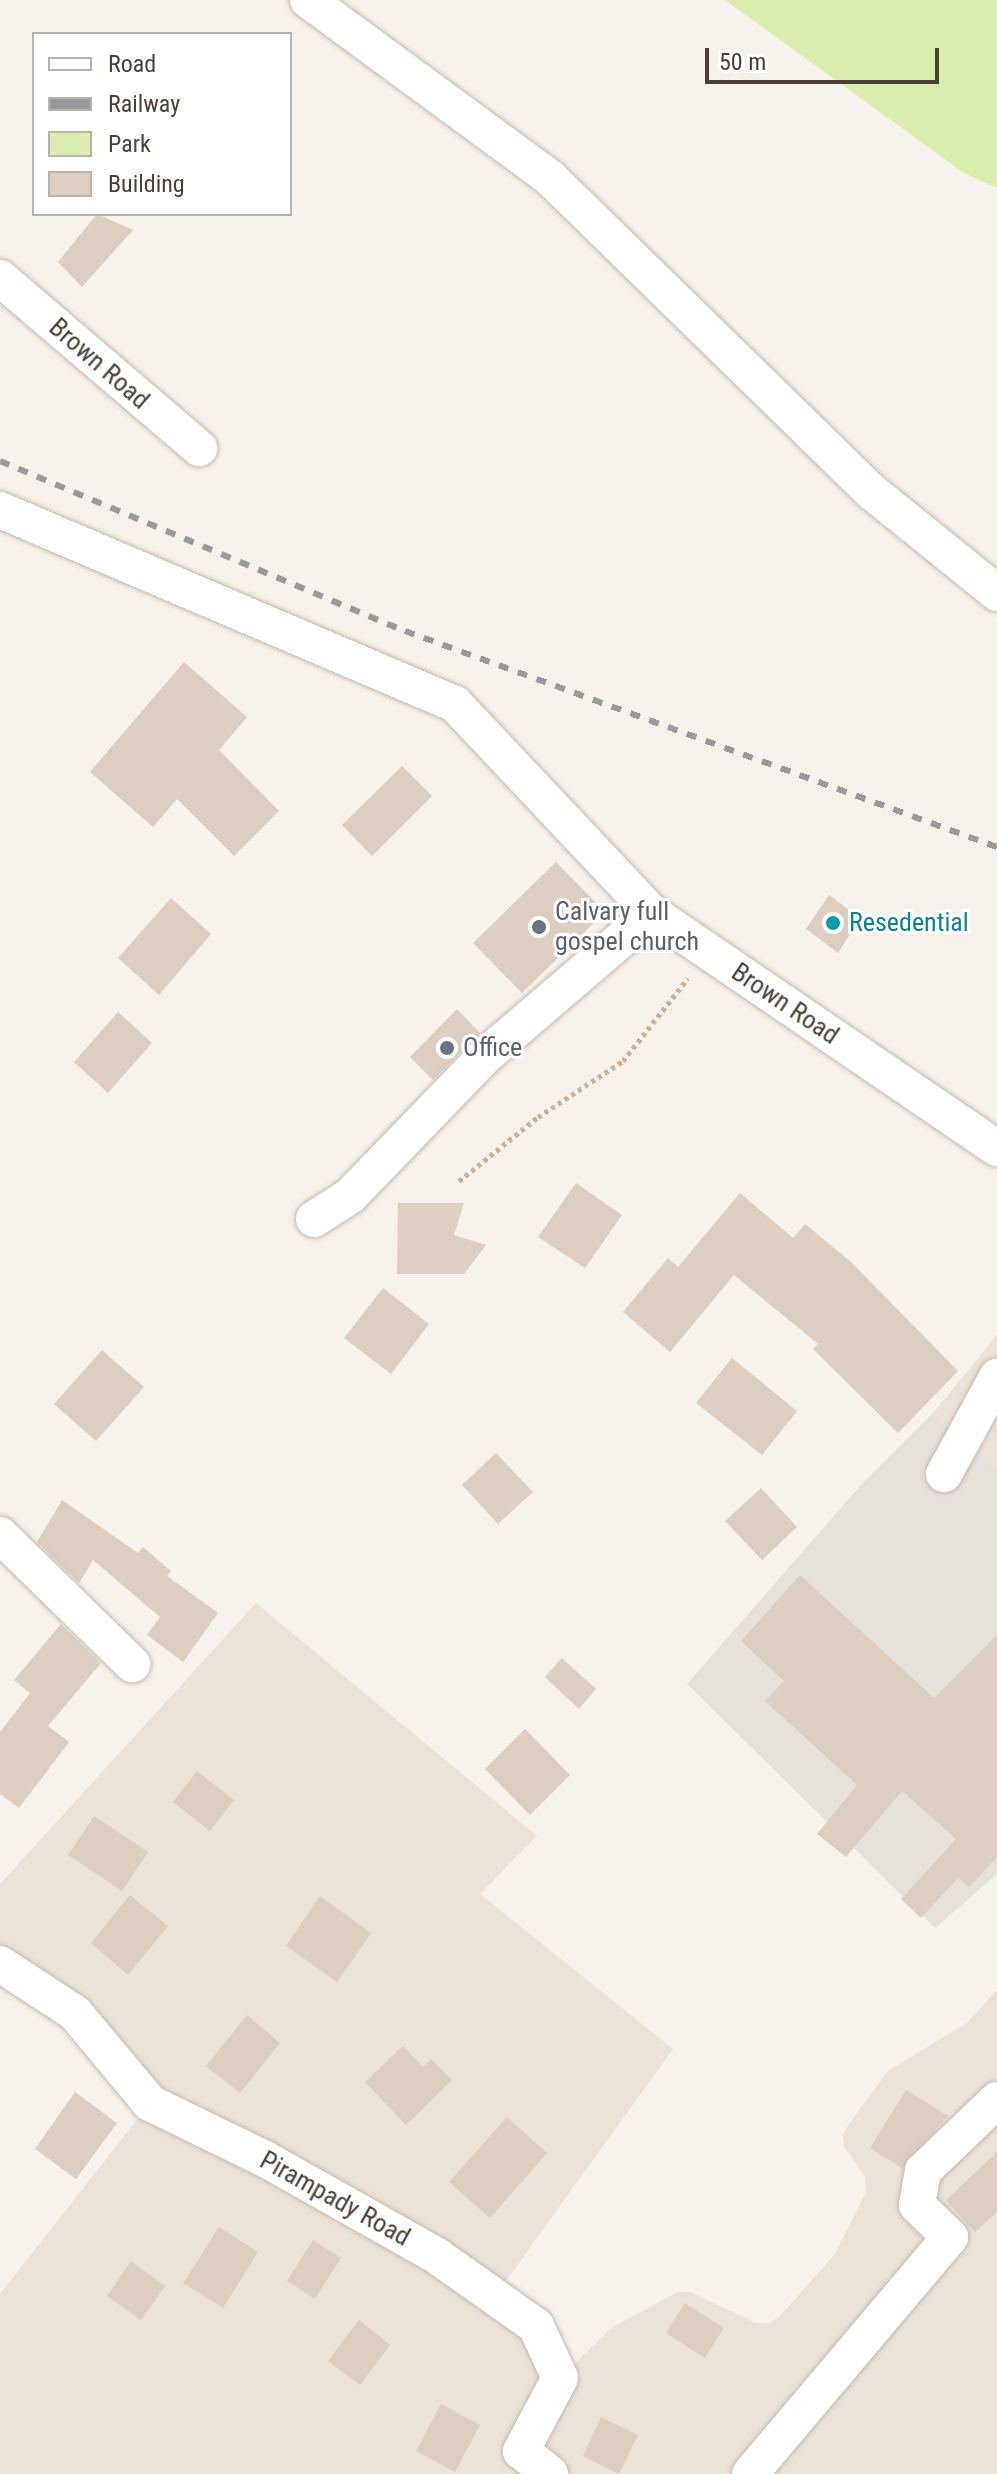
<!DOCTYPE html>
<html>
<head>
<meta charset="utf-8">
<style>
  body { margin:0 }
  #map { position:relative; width:997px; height:2474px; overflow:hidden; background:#f6f1ea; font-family:"Roboto Condensed",sans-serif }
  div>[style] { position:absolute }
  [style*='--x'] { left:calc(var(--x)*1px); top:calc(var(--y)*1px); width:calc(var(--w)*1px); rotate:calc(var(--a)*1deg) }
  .residential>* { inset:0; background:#ebe2d7 }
  .industrial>* { inset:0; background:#e6e0db }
  .green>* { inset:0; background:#daedaf }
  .building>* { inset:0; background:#dccec1 }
  .path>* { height:5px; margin-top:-2.5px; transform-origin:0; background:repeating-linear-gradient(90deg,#c6b19b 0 4px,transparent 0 8px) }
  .roads { filter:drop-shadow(0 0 2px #c6baae) drop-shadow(0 0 2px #c6baae) }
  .minor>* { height:36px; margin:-18px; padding:0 18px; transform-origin:18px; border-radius:18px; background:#fff }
  .rail>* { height:6px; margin-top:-3px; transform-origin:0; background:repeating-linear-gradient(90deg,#999 0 10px,transparent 0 20px) }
  .dots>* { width:22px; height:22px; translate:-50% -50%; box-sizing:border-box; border:4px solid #fff; border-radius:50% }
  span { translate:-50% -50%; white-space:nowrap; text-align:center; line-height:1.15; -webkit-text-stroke:6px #fff; paint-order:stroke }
  .street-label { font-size:26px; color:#4b4037 }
  .worship-label { font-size:26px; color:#5b616d }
  .left { translate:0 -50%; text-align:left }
  .culture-label { font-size:26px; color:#0d838f }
  .legend { position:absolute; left:32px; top:32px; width:260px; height:184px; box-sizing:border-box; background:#fff; border:2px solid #b7b3af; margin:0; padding:10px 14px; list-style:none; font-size:24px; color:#4b4037 }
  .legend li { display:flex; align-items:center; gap:16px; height:40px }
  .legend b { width:40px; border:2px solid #b7b3af }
  .scale { position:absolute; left:705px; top:48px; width:234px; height:36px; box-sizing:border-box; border:4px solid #4b4037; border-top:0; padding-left:10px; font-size:24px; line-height:28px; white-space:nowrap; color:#4b4037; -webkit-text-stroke:6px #fff; paint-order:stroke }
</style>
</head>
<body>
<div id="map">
  <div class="residential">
    <i style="clip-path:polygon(997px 1335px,997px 1471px,934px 1412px)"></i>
    <i style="clip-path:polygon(256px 1603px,537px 1836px,480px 1894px,673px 2049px,495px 2296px,560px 2378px,611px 2328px,678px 2292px,690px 2292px,756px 2323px,770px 2323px,781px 2315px,834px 2255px,866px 2192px,865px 2177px,844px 2146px,843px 2135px,849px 2124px,888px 2071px,967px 2023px,997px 1990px,997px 2474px,0 2474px,0 2294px,150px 2103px,0 1964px,0 1884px)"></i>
  </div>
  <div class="industrial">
    <i style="clip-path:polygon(934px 1412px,997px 1471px,997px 1874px,935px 1928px,687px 1684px,861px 1485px)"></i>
  </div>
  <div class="green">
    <i style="clip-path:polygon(725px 0,997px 0,997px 188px,964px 173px)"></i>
  </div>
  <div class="building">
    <i style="clip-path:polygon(97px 214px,133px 230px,82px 287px,58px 262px)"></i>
    <i style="clip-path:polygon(184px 662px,247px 717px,219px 750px,279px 811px,234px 856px,177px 799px,153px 827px,90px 772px)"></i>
    <i style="clip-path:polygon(402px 766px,432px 796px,372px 856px,342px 825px)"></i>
    <i style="clip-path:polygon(556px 862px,605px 912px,522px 993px,473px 943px)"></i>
    <i style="clip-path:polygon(829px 895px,860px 918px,838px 953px,806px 929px)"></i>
    <i style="clip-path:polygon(171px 898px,211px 934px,159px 995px,118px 958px)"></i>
    <i style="clip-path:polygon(457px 1009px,480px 1033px,433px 1080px,410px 1057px)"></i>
    <i style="clip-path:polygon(118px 1012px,152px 1043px,108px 1093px,74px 1062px)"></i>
    <i style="clip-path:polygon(576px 1183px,622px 1215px,585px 1268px,538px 1237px)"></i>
    <i style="clip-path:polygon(740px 1193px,793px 1238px,805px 1224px,851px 1262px,958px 1371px,898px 1433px,813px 1349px,818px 1344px,734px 1275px,670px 1352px,623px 1312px,668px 1258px,678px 1267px)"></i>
    <i style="clip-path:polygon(398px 1203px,464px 1203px,454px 1235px,486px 1245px,464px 1274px,397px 1274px)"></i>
    <i style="clip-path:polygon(383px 1288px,429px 1324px,391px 1374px,344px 1338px)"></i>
    <i style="clip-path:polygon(102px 1350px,144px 1387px,96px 1441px,54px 1404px)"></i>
    <i style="clip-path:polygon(732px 1358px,797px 1411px,762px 1455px,696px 1403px)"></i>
    <i style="clip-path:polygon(496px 1453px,533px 1492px,498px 1524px,462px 1485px)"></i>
    <i style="clip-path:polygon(761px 1488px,797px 1527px,762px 1560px,725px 1521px)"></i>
    <i style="clip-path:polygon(62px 1500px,138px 1553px,143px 1547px,171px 1571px,167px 1576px,218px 1613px,183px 1662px,147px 1635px,160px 1617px,93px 1560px,79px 1583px,37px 1542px)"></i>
    <i style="clip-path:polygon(800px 1575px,934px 1698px,997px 1635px,997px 1857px,969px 1887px,958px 1878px,921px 1918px,901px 1899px,956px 1839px,902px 1791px,846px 1857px,817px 1834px,857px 1785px,765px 1701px,784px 1681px,741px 1641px)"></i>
    <i style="clip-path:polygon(61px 1624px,101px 1663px,48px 1726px,69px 1742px,19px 1808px,0 1794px,0 1732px,30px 1693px,14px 1680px)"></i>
    <i style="clip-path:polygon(562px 1658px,596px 1689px,579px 1709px,545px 1677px)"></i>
    <i style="clip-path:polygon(525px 1729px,570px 1775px,530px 1815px,485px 1769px)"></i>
    <i style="clip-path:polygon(197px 1771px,234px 1800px,210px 1831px,173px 1802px)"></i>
    <i style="clip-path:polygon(94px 1816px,148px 1852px,122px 1891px,68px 1855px)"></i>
    <i style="clip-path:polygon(130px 1895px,168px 1926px,128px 1975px,91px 1943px)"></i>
    <i style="clip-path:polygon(320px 1896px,371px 1933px,337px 1982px,286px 1946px)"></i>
    <i style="clip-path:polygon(247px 2015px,280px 2043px,240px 2093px,206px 2066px)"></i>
    <i style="clip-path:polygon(403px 2046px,423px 2067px,431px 2059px,452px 2080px,406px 2125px,365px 2082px)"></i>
    <i style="clip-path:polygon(906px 2090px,948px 2116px,902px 2168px,870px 2148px)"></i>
    <i style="clip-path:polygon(75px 2092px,117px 2123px,76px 2179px,35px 2149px)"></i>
    <i style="clip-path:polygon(507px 2117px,547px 2153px,490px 2218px,449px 2182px)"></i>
    <i style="clip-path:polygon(997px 2152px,997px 2212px,975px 2232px,946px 2200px)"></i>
    <i style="clip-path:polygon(219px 2227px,258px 2252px,223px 2308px,183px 2283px)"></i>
    <i style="clip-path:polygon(313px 2240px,341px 2258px,315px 2299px,287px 2281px)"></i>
    <i style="clip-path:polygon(131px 2261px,165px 2286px,141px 2320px,107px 2296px)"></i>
    <i style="clip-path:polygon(685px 2303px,724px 2328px,705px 2358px,666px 2333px)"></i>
    <i style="clip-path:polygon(359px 2320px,390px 2345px,360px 2385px,328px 2361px)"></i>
    <i style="clip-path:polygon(441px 2404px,480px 2425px,455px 2472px,416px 2451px)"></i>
    <i style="clip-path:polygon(601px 2417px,638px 2435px,619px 2474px,583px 2456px)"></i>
  </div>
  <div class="path">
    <i style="--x:459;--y:1181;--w:102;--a:-39"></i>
    <i style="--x:538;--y:1117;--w:102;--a:-33.4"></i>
    <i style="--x:623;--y:1061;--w:105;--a:-51.9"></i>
  </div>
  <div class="roads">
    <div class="minor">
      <i style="--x:308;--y:0;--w:300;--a:36.3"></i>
      <i style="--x:550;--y:178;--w:450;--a:44.3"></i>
      <i style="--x:872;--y:492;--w:161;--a:38.9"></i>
      <i style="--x:0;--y:278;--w:262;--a:40.5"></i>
      <i style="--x:0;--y:510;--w:495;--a:23.1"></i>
      <i style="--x:455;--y:704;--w:287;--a:46.7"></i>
      <i style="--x:652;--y:913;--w:417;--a:34.3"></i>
      <i style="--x:314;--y:1219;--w:43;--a:-32.6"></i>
      <i style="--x:350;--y:1196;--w:193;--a:-46"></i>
      <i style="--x:484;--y:1057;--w:221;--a:-40.6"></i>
      <i style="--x:944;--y:1474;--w:111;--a:-61.3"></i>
      <i style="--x:0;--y:1535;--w:185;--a:44.3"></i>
      <i style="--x:0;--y:1964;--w:90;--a:33.2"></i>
      <i style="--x:75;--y:2013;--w:117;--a:50.2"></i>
      <i style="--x:150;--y:2103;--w:128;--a:26"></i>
      <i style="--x:265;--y:2159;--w:197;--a:29.4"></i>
      <i style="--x:437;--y:2256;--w:121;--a:35.3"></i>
      <i style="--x:536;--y:2326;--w:57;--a:65.2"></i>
      <i style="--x:560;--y:2378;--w:83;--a:118.1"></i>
      <i style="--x:521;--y:2451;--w:37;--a:38"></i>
      <i style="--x:750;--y:2474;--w:310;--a:-49.8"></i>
      <i style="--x:950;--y:2237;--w:46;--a:-135.9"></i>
      <i style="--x:917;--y:2205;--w:35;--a:-80"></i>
      <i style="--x:923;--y:2171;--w:103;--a:-43.8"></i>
    </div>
  </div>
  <div class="rail">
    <i style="--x:0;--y:461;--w:439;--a:22.8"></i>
    <i style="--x:405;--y:631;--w:630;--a:20.05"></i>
  </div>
  <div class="dots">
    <i style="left:833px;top:923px;background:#0f9aa8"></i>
    <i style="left:539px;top:927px;background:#6b7280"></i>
    <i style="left:447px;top:1048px;background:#6b7280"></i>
  </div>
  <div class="street-label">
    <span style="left:99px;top:364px;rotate:41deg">Brown Road</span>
    <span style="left:785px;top:1004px;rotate:34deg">Brown Road</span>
    <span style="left:335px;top:2199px;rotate:29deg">Pirampady Road</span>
  </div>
  <div class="worship-label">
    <span class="left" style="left:555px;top:927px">Calvary full<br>gospel church</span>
    <span class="left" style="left:463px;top:1048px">Office</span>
  </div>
  <div class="culture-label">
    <span class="left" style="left:849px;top:923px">Resedential</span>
  </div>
  <ul class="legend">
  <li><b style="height:10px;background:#fff"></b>Road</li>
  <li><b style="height:10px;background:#999"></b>Railway</li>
  <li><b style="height:22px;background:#daedaf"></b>Park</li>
  <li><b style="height:22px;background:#dccec1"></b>Building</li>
  </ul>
  <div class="scale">50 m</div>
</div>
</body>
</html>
